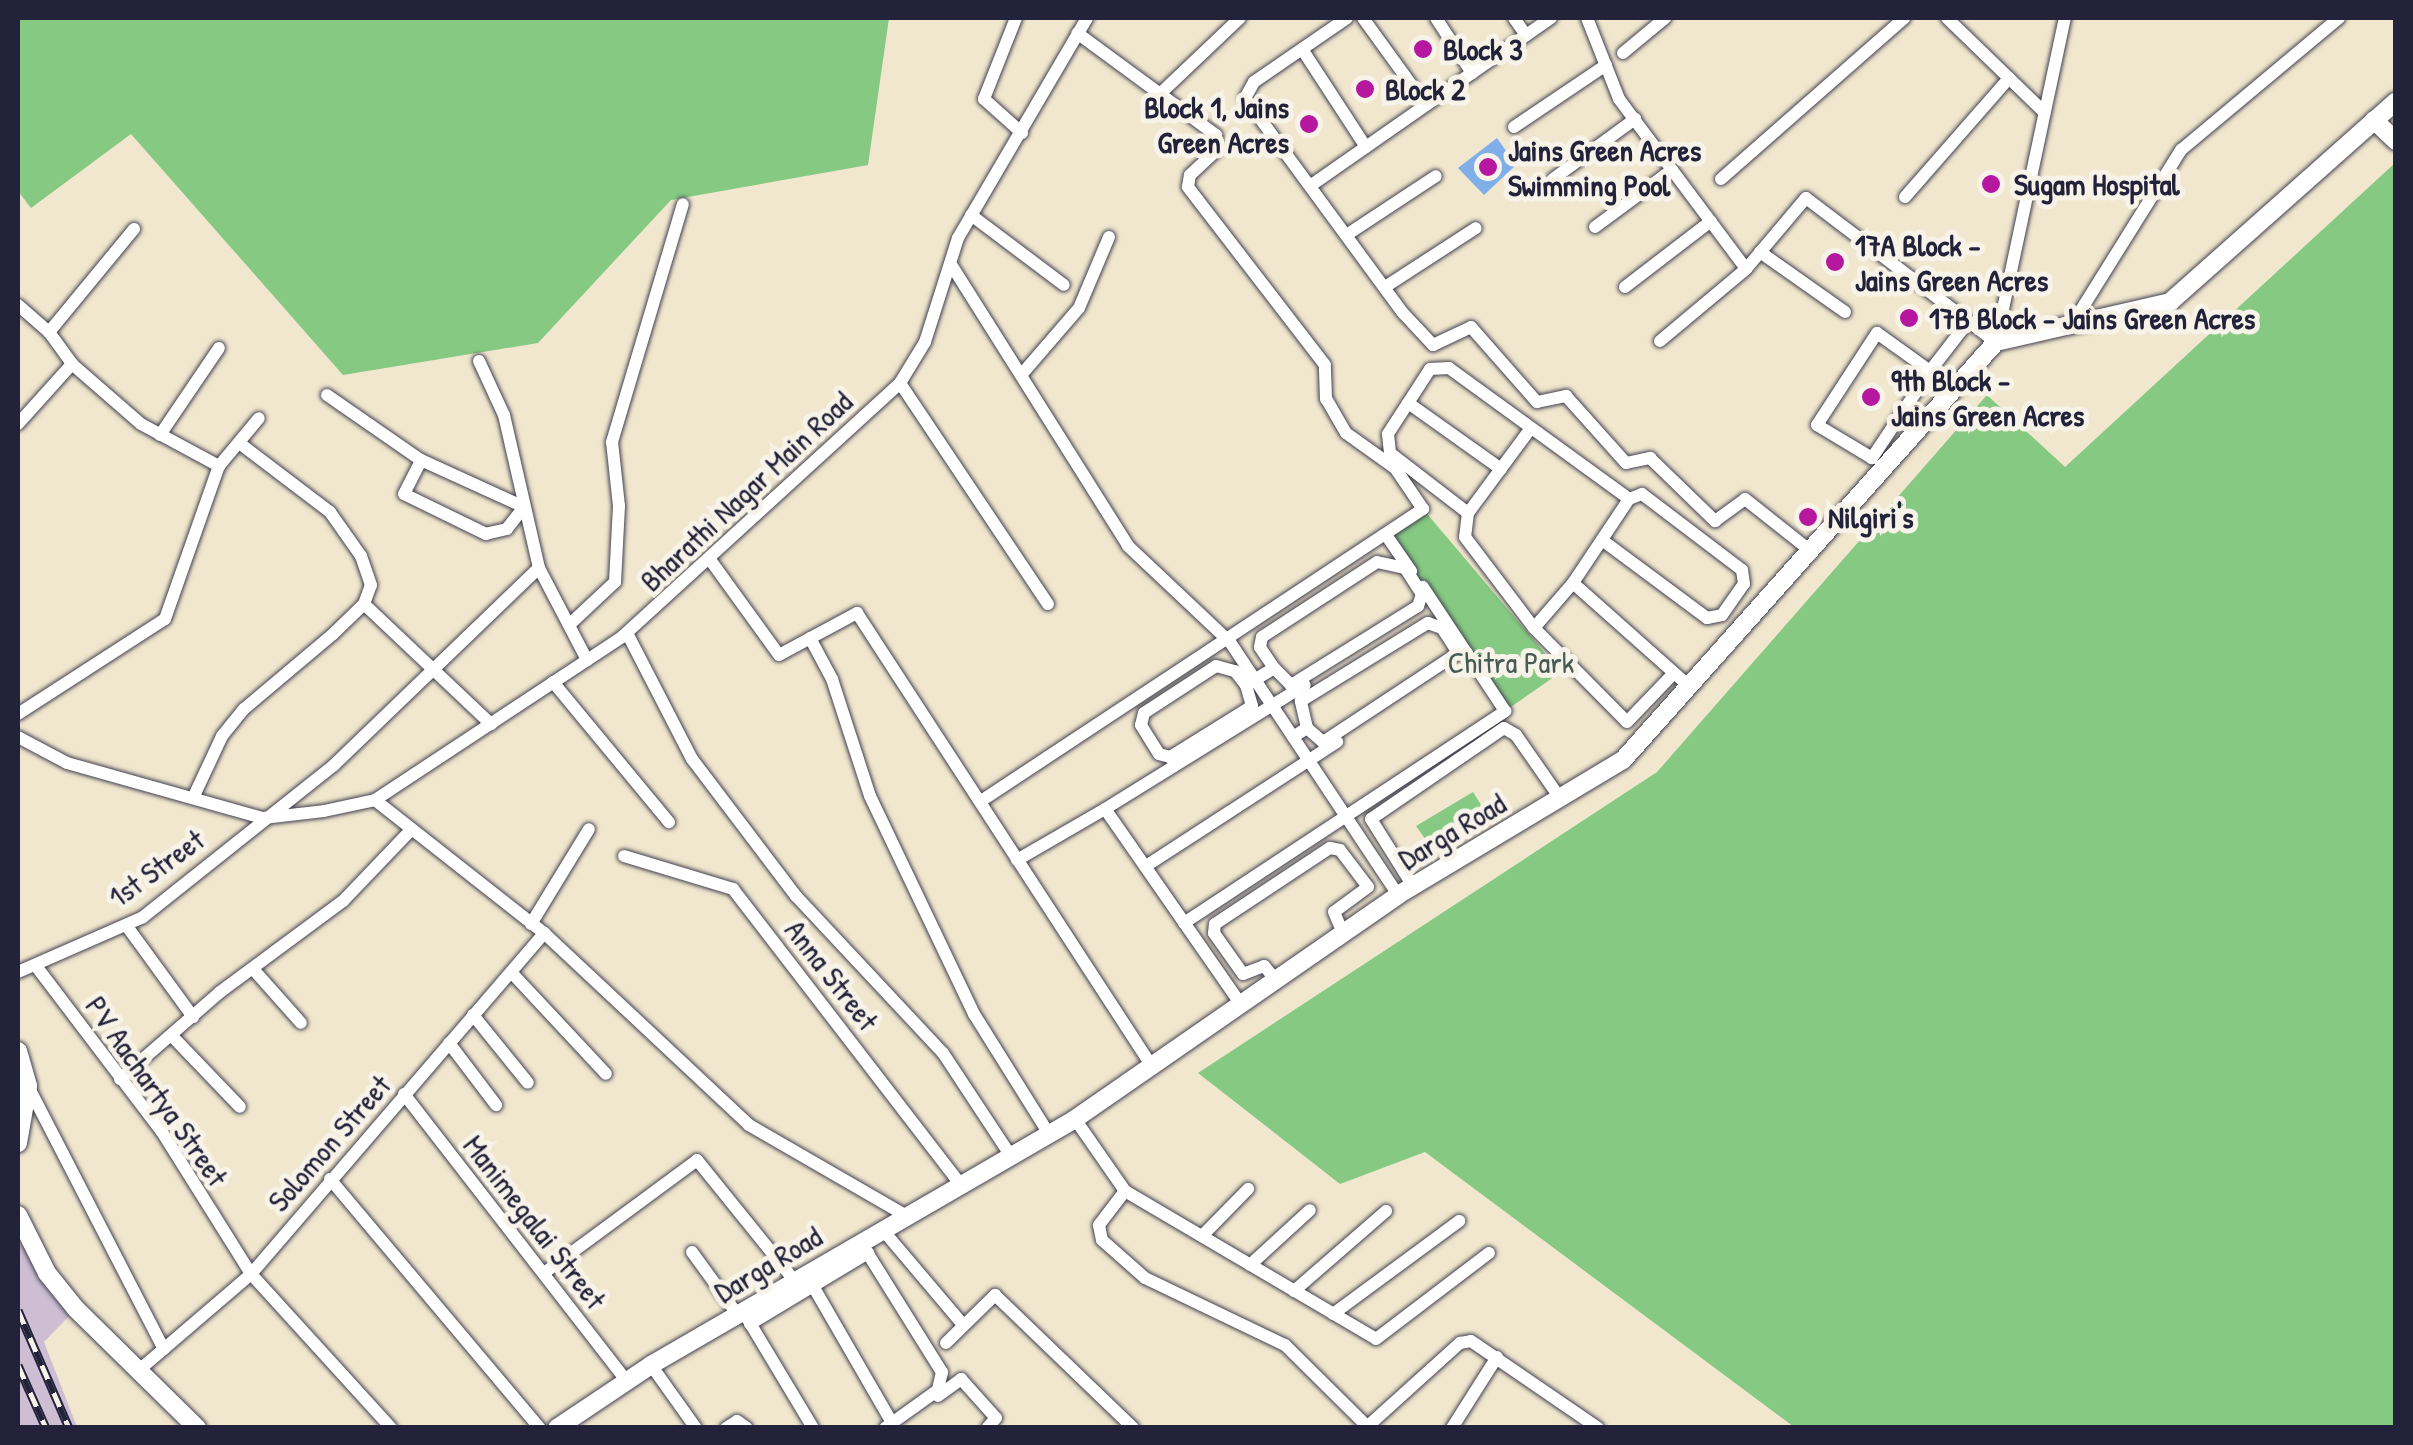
<!DOCTYPE html>
<html>
<head>
<meta charset="utf-8">
<style>
  body { margin:0 }
  #map { position:relative; width:2413px; height:1445px; overflow:hidden; background:#f1e7ce; font-family:"Patrick Hand",sans-serif }
  div>[style] { position:absolute }
  [style*='--x'] { left:calc(var(--x)*1px); top:calc(var(--y)*1px); width:calc(var(--w)*1px); rotate:calc(var(--a)*1deg) }
  .industrial>* { inset:0; background:#cdbed3 }
  .green>* { inset:0; background:#85c982 }
  .water>* { inset:0; background:#7faee9 }
  .roads { filter:drop-shadow(0 0 2px #414051) drop-shadow(0 0 2px #414051) }
  .street>* { height:12px; margin:-6px; padding:0 6px; transform-origin:6px; border-radius:6px; background:#fff }
  .secondary>* { height:18px; margin:-9px; padding:0 9px; transform-origin:9px; border-radius:9px; background:#fff }
  .rail>* { height:9px; margin-top:-4.5px; transform-origin:0; background:repeating-linear-gradient(90deg,#f7f3e8 0 15px,#22223b 0 30px); box-sizing:border-box; border-block:2px solid #22223b }
  .dots>* { width:28px; height:28px; translate:-50% -50%; box-sizing:border-box; border:5px solid #f7f3e8; border-radius:50% }
  span { translate:-50% -50%; white-space:nowrap; text-align:center; line-height:1.15; -webkit-text-stroke:10px #f7f3e8; paint-order:stroke }
  .poi-label { font-size:30px; color:#22223b; font-weight:700 }
  .left { translate:0 -50%; text-align:left }
  .right { translate:-100% -50%; text-align:right }
  .street-label { font-size:30px; color:#22223b }
  .park-label { font-size:30px; color:#455c54 }
  .frame { position:absolute; inset:0; border:20px solid #22223b; pointer-events:none }
</style>
</head>
<body>
<div id="map">
  <div class="industrial">
    <i style="clip-path:polygon(18px 1240px,71px 1314px,44px 1342px,77px 1427px,18px 1427px)"></i>
  </div>
  <div class="green">
    <i style="clip-path:polygon(18px 18px,889px 18px,868px 165px,671px 200px,538px 343px,343px 375px,131px 134px,31px 208px,18px 191px)"></i>
    <i style="clip-path:polygon(2395px 163px,2395px 1427px,1794px 1427px,1425px 1152px,1340px 1184px,1198px 1073px,1657px 772px,1987px 395px,2065px 467px)"></i>
    <i style="clip-path:polygon(1423px 509px,1561px 672px,1505px 711px,1388px 533px)"></i>
    <i style="clip-path:polygon(1473px 792px,1490px 819px,1435px 853px,1416px 826px)"></i>
  </div>
  <div class="water">
    <i style="clip-path:polygon(1497px 138px,1516px 165px,1484px 195px,1458px 168px)"></i>
  </div>
  <div class="roads">
    <div class="street">
      <i style="--x:1016;--y:18;--w:87;--a:111.6"></i>
      <i style="--x:984;--y:99;--w:51;--a:41.8"></i>
      <i style="--x:1347;--y:18;--w:113;--a:145.5"></i>
      <i style="--x:1254;--y:82;--w:18;--a:119"></i>
      <i style="--x:1245;--y:98;--w:267;--a:53.7"></i>
      <i style="--x:1403;--y:313;--w:44;--a:46.8"></i>
      <i style="--x:1433;--y:345;--w:42;--a:-25.3"></i>
      <i style="--x:1471;--y:327;--w:100;--a:48.7"></i>
      <i style="--x:1537;--y:402;--w:30;--a:-12"></i>
      <i style="--x:1566;--y:396;--w:90;--a:48.2"></i>
      <i style="--x:1626;--y:463;--w:25;--a:-12"></i>
      <i style="--x:1650;--y:458;--w:91;--a:44.1"></i>
      <i style="--x:1715;--y:521;--w:37;--a:-36"></i>
      <i style="--x:1745;--y:499;--w:80;--a:38.4"></i>
      <i style="--x:1363;--y:18;--w:107;--a:54.1"></i>
      <i style="--x:1436;--y:18;--w:66;--a:56.8"></i>
      <i style="--x:1514;--y:18;--w:21;--a:55"></i>
      <i style="--x:1587;--y:18;--w:87;--a:68.4"></i>
      <i style="--x:1619;--y:99;--w:212;--a:53.2"></i>
      <i style="--x:1746;--y:269;--w:93;--a:-49.8"></i>
      <i style="--x:1806;--y:198;--w:238;--a:37.2"></i>
      <i style="--x:1996;--y:342;--w:331;--a:-78"></i>
      <i style="--x:1947;--y:18;--w:136;--a:44.1"></i>
      <i style="--x:1302;--y:49;--w:117;--a:56.9"></i>
      <i style="--x:1623;--y:53;--w:55;--a:-39.8"></i>
      <i style="--x:1163;--y:91;--w:106;--a:-43.5"></i>
      <i style="--x:1514;--y:127;--w:111;--a:-34"></i>
      <i style="--x:1553;--y:179;--w:102;--a:-36.2"></i>
      <i style="--x:1721;--y:179;--w:244;--a:-41.3"></i>
      <i style="--x:1310;--y:186;--w:294;--a:-34.9"></i>
      <i style="--x:1905;--y:197;--w:158;--a:-48.8"></i>
      <i style="--x:971;--y:215;--w:116;--a:37"></i>
      <i style="--x:1595;--y:227;--w:96;--a:-36.5"></i>
      <i style="--x:134;--y:229;--w:134;--a:129.5"></i>
      <i style="--x:49;--y:332;--w:39;--a:54"></i>
      <i style="--x:72;--y:364;--w:91;--a:41"></i>
      <i style="--x:141;--y:424;--w:89;--a:28.3"></i>
      <i style="--x:1348;--y:234;--w:105;--a:-33.4"></i>
      <i style="--x:1760;--y:252;--w:104;--a:35.2"></i>
      <i style="--x:952;--y:266;--w:331;--a:57.8"></i>
      <i style="--x:1128;--y:546;--w:140;--a:43.3"></i>
      <i style="--x:1230;--y:642;--w:304;--a:56.4"></i>
      <i style="--x:1385;--y:287;--w:108;--a:-33"></i>
      <i style="--x:1625;--y:287;--w:108;--a:-37.5"></i>
      <i style="--x:18;--y:305;--w:41;--a:41.1"></i>
      <i style="--x:2071;--y:326;--w:208;--a:-58"></i>
      <i style="--x:2181;--y:150;--w:206;--a:-39.9"></i>
      <i style="--x:1660;--y:341;--w:112;--a:-39.9"></i>
      <i style="--x:479;--y:361;--w:60;--a:65.2"></i>
      <i style="--x:504;--y:415;--w:157;--a:77.1"></i>
      <i style="--x:539;--y:568;--w:104;--a:62.4"></i>
      <i style="--x:1930;--y:371;--w:105;--a:123.7"></i>
      <i style="--x:1872;--y:458;--w:64;--a:-149"></i>
      <i style="--x:1817;--y:425;--w:110;--a:-56.9"></i>
      <i style="--x:1877;--y:333;--w:65;--a:35.6"></i>
      <i style="--x:1930;--y:371;--w:62;--a:-52.2"></i>
      <i style="--x:1022;--y:374;--w:87;--a:-49.2"></i>
      <i style="--x:1079;--y:308;--w:77;--a:-67.1"></i>
      <i style="--x:900;--y:383;--w:266;--a:56.2"></i>
      <i style="--x:327;--y:395;--w:114;--a:34.7"></i>
      <i style="--x:421;--y:460;--w:113;--a:24.5"></i>
      <i style="--x:524;--y:507;--w:28;--a:128"></i>
      <i style="--x:507;--y:529;--w:22;--a:167"></i>
      <i style="--x:486;--y:534;--w:91;--a:-154"></i>
      <i style="--x:404;--y:494;--w:38;--a:-63"></i>
      <i style="--x:1408;--y:403;--w:37;--a:123"></i>
      <i style="--x:1388;--y:434;--w:19;--a:84"></i>
      <i style="--x:1390;--y:453;--w:98;--a:37.6"></i>
      <i style="--x:18;--y:424;--w:81;--a:-48"></i>
      <i style="--x:1531;--y:428;--w:106;--a:126.5"></i>
      <i style="--x:1468;--y:513;--w:24;--a:97"></i>
      <i style="--x:1465;--y:537;--w:114;--a:52.8"></i>
      <i style="--x:1534;--y:628;--w:60;--a:-49.1"></i>
      <i style="--x:160;--y:435;--w:105;--a:-55.9"></i>
      <i style="--x:1501;--y:469;--w:114;--a:-144.6"></i>
      <i style="--x:1408;--y:403;--w:40;--a:-57.1"></i>
      <i style="--x:1430;--y:369;--w:19;--a:-3"></i>
      <i style="--x:1449;--y:368;--w:223;--a:36"></i>
      <i style="--x:1629;--y:499;--w:101;--a:123.7"></i>
      <i style="--x:1573;--y:583;--w:155;--a:41.6"></i>
      <i style="--x:1386;--y:535;--w:44;--a:55.2"></i>
      <i style="--x:1602;--y:540;--w:131;--a:36.6"></i>
      <i style="--x:1707;--y:618;--w:15;--a:-11"></i>
      <i style="--x:1722;--y:615;--w:38;--a:-55"></i>
      <i style="--x:1744;--y:584;--w:14;--a:-98"></i>
      <i style="--x:1742;--y:570;--w:126;--a:-142.8"></i>
      <i style="--x:1642;--y:494;--w:14;--a:159"></i>
      <i style="--x:711;--y:561;--w:116;--a:54.1"></i>
      <i style="--x:779;--y:655;--w:89;--a:-28.3"></i>
      <i style="--x:857;--y:613;--w:539;--a:56.96"></i>
      <i style="--x:364;--y:604;--w:175;--a:43.4"></i>
      <i style="--x:569;--y:625;--w:63;--a:-43.1"></i>
      <i style="--x:615;--y:582;--w:76;--a:-87"></i>
      <i style="--x:619;--y:506;--w:64;--a:-96.2"></i>
      <i style="--x:612;--y:442;--w:248;--a:-73.4"></i>
      <i style="--x:1534;--y:628;--w:132;--a:45.3"></i>
      <i style="--x:1627;--y:722;--w:66;--a:-46.2"></i>
      <i style="--x:627;--y:633;--w:142;--a:62.7"></i>
      <i style="--x:692;--y:759;--w:172;--a:52.8"></i>
      <i style="--x:796;--y:896;--w:215;--a:46.9"></i>
      <i style="--x:943;--y:1053;--w:123;--a:56.6"></i>
      <i style="--x:810;--y:638;--w:47;--a:61.8"></i>
      <i style="--x:832;--y:679;--w:123;--a:72"></i>
      <i style="--x:870;--y:796;--w:242;--a:64.5"></i>
      <i style="--x:974;--y:1014;--w:142;--a:58"></i>
      <i style="--x:553;--y:682;--w:182;--a:50.4"></i>
      <i style="--x:1246;--y:685;--w:22;--a:74"></i>
      <i style="--x:1252;--y:706;--w:97;--a:148.1"></i>
      <i style="--x:1170;--y:757;--w:11;--a:-165"></i>
      <i style="--x:1159;--y:754;--w:34;--a:-122"></i>
      <i style="--x:1141;--y:725;--w:12;--a:-76"></i>
      <i style="--x:1144;--y:713;--w:86;--a:-33.1"></i>
      <i style="--x:1216;--y:666;--w:20;--a:15"></i>
      <i style="--x:1235;--y:671;--w:18;--a:52"></i>
      <i style="--x:1246;--y:685;--w:33;--a:-31"></i>
      <i style="--x:1274;--y:668;--w:25;--a:-124"></i>
      <i style="--x:1260;--y:647;--w:10;--a:-79"></i>
      <i style="--x:1262;--y:637;--w:137;--a:-33.1"></i>
      <i style="--x:1377;--y:562;--w:29;--a:12"></i>
      <i style="--x:1405;--y:568;--w:31;--a:57"></i>
      <i style="--x:1422;--y:594;--w:13;--a:108"></i>
      <i style="--x:1418;--y:606;--w:150;--a:148.1"></i>
      <i style="--x:1291;--y:685;--w:24;--a:-135"></i>
      <i style="--x:18;--y:714;--w:175;--a:-32.9"></i>
      <i style="--x:165;--y:619;--w:162;--a:-70.6"></i>
      <i style="--x:219;--y:466;--w:62;--a:-50.2"></i>
      <i style="--x:18;--y:737;--w:55;--a:28"></i>
      <i style="--x:67;--y:763;--w:204;--a:15.7"></i>
      <i style="--x:263;--y:818;--w:61;--a:-6.5"></i>
      <i style="--x:324;--y:811;--w:52;--a:-12.2"></i>
      <i style="--x:375;--y:800;--w:296;--a:-33.4"></i>
      <i style="--x:622;--y:637;--w:377;--a:-42.4"></i>
      <i style="--x:900;--y:383;--w:48;--a:-58.6"></i>
      <i style="--x:925;--y:342;--w:109;--a:-72.4"></i>
      <i style="--x:958;--y:238;--w:255;--a:-59.6"></i>
      <i style="--x:1293;--y:737;--w:17;--a:-33"></i>
      <i style="--x:1307;--y:728;--w:28;--a:-103"></i>
      <i style="--x:1301;--y:701;--w:149;--a:-31.6"></i>
      <i style="--x:1428;--y:623;--w:15;--a:20"></i>
      <i style="--x:1442;--y:628;--w:30;--a:57"></i>
      <i style="--x:1458;--y:653;--w:162;--a:146.6"></i>
      <i style="--x:1323;--y:742;--w:21;--a:-139"></i>
      <i style="--x:193;--y:798;--w:68;--a:-64.9"></i>
      <i style="--x:222;--y:736;--w:35;--a:-51"></i>
      <i style="--x:244;--y:709;--w:116;--a:-40.1"></i>
      <i style="--x:333;--y:634;--w:43;--a:-44.1"></i>
      <i style="--x:364;--y:604;--w:20;--a:-70"></i>
      <i style="--x:371;--y:585;--w:31;--a:-109"></i>
      <i style="--x:361;--y:556;--w:54;--a:-125.2"></i>
      <i style="--x:330;--y:512;--w:114;--a:-142.8"></i>
      <i style="--x:375;--y:800;--w:215;--a:38.2"></i>
      <i style="--x:544;--y:933;--w:281;--a:43.1"></i>
      <i style="--x:749;--y:1125;--w:180;--a:30"></i>
      <i style="--x:981;--y:801;--w:530;--a:-33.45"></i>
      <i style="--x:1423;--y:509;--w:50;--a:-124.3"></i>
      <i style="--x:1395;--y:468;--w:60;--a:-144.5"></i>
      <i style="--x:1346;--y:433;--w:39;--a:-120"></i>
      <i style="--x:1326;--y:399;--w:34;--a:-92"></i>
      <i style="--x:1325;--y:365;--w:225;--a:-127.6"></i>
      <i style="--x:1188;--y:187;--w:12;--a:-81"></i>
      <i style="--x:1190;--y:175;--w:37;--a:-43"></i>
      <i style="--x:1217;--y:150;--w:15;--a:-94"></i>
      <i style="--x:1216;--y:135;--w:172;--a:-143.7"></i>
      <i style="--x:624;--y:856;--w:114;--a:16.8"></i>
      <i style="--x:733;--y:889;--w:372;--a:52.4"></i>
      <i style="--x:1017;--y:860;--w:102;--a:-30.1"></i>
      <i style="--x:1146;--y:866;--w:228;--a:-33"></i>
      <i style="--x:1413;--y:886;--w:79;--a:-122.1"></i>
      <i style="--x:1371;--y:819;--w:161;--a:-34.4"></i>
      <i style="--x:1504;--y:728;--w:14;--a:30"></i>
      <i style="--x:1516;--y:735;--w:77;--a:55.1"></i>
      <i style="--x:1184;--y:923;--w:385;--a:-33.4"></i>
      <i style="--x:1505;--y:711;--w:149;--a:-123.5"></i>
      <i style="--x:531;--y:924;--w:111;--a:-58.6"></i>
      <i style="--x:126;--y:925;--w:114;--a:53.9"></i>
      <i style="--x:36;--y:966;--w:208;--a:52.8"></i>
      <i style="--x:162;--y:1132;--w:168;--a:57.9"></i>
      <i style="--x:251;--y:1274;--w:208;--a:47.7"></i>
      <i style="--x:253;--y:969;--w:72;--a:48.4"></i>
      <i style="--x:18;--y:972;--w:137;--a:-23.7"></i>
      <i style="--x:143;--y:917;--w:244;--a:-38.5"></i>
      <i style="--x:334;--y:765;--w:284;--a:-43.9"></i>
      <i style="--x:511;--y:972;--w:139;--a:47"></i>
      <i style="--x:1275;--y:979;--w:17;--a:-130"></i>
      <i style="--x:1264;--y:966;--w:22;--a:159"></i>
      <i style="--x:1243;--y:974;--w:50;--a:-125.3"></i>
      <i style="--x:1214;--y:933;--w:9;--a:-84"></i>
      <i style="--x:1215;--y:924;--w:138;--a:-33.5"></i>
      <i style="--x:1330;--y:848;--w:10;--a:11"></i>
      <i style="--x:1340;--y:850;--w:46;--a:52.9"></i>
      <i style="--x:1368;--y:887;--w:42;--a:143.7"></i>
      <i style="--x:1334;--y:912;--w:23;--a:67"></i>
      <i style="--x:1240;--y:1003;--w:236;--a:-124.8"></i>
      <i style="--x:1105;--y:809;--w:235;--a:-31.8"></i>
      <i style="--x:473;--y:1015;--w:87;--a:51"></i>
      <i style="--x:172;--y:1036;--w:98;--a:46.2"></i>
      <i style="--x:449;--y:1043;--w:78;--a:52.8"></i>
      <i style="--x:120;--y:1079;--w:133;--a:-41"></i>
      <i style="--x:220;--y:992;--w:153;--a:-36.5"></i>
      <i style="--x:343;--y:901;--w:97;--a:-46.3"></i>
      <i style="--x:28;--y:1086;--w:296;--a:62.7"></i>
      <i style="--x:404;--y:1094;--w:363;--a:52.2"></i>
      <i style="--x:1075;--y:1119;--w:88;--a:55.2"></i>
      <i style="--x:1125;--y:1191;--w:43;--a:127.4"></i>
      <i style="--x:1099;--y:1225;--w:15;--a:79"></i>
      <i style="--x:1102;--y:1240;--w:57;--a:41.5"></i>
      <i style="--x:1145;--y:1278;--w:155;--a:25.6"></i>
      <i style="--x:1285;--y:1345;--w:118;--a:44.7"></i>
      <i style="--x:330;--y:1179;--w:326;--a:49.9"></i>
      <i style="--x:1125;--y:1191;--w:291;--a:30.5"></i>
      <i style="--x:1376;--y:1339;--w:142;--a:-37.3"></i>
      <i style="--x:882;--y:1229;--w:126;--a:49.8"></i>
      <i style="--x:1202;--y:1236;--w:66;--a:-45.6"></i>
      <i style="--x:860;--y:1241;--w:155;--a:58"></i>
      <i style="--x:942;--y:1372;--w:18;--a:103"></i>
      <i style="--x:938;--y:1390;--w:65;--a:144.4"></i>
      <i style="--x:692;--y:1252;--w:77;--a:54"></i>
      <i style="--x:1250;--y:1265;--w:81;--a:-42.5"></i>
      <i style="--x:544;--y:1273;--w:190;--a:-36.4"></i>
      <i style="--x:697;--y:1160;--w:154;--a:51.1"></i>
      <i style="--x:813;--y:1286;--w:158;--a:60"></i>
      <i style="--x:1294;--y:1291;--w:122;--a:-41"></i>
      <i style="--x:1333;--y:1314;--w:157;--a:-36.4"></i>
      <i style="--x:747;--y:1318;--w:128;--a:59"></i>
      <i style="--x:750;--y:1324;--w:138;--a:-31"></i>
      <i style="--x:946;--y:1343;--w:69;--a:-44.4"></i>
      <i style="--x:995;--y:1295;--w:192;--a:43.9"></i>
      <i style="--x:651;--y:1365;--w:77;--a:54.5"></i>
      <i style="--x:138;--y:1371;--w:149;--a:-40.6"></i>
      <i style="--x:251;--y:1274;--w:450;--a:-49.3"></i>
      <i style="--x:938;--y:1396;--w:29;--a:-36"></i>
      <i style="--x:961;--y:1379;--w:52;--a:48.1"></i>
      <i style="--x:996;--y:1418;--w:13;--a:132"></i>
      <i style="--x:1368;--y:1426;--w:124;--a:-42.1"></i>
      <i style="--x:1460;--y:1343;--w:11;--a:-10"></i>
      <i style="--x:1471;--y:1341;--w:154;--a:34.4"></i>
      <i style="--x:726;--y:1428;--w:13;--a:-32"></i>
      <i style="--x:737;--y:1421;--w:12;--a:35"></i>
      <i style="--x:1452;--y:1428;--w:84;--a:-57.6"></i>
    </div>
    <div class="secondary">
      <i style="--x:2374;--y:120;--w:30;--a:44"></i>
      <i style="--x:18;--y:1051;--w:36;--a:74"></i>
      <i style="--x:28;--y:1086;--w:58;--a:100"></i>
      <i style="--x:18;--y:1215;--w:65;--a:63.4"></i>
      <i style="--x:47;--y:1273;--w:46;--a:51.1"></i>
      <i style="--x:76;--y:1309;--w:170;--a:44.5"></i>
      <i style="--x:557;--y:1428;--w:113;--a:-33.8"></i>
      <i style="--x:651;--y:1365;--w:490;--a:-30.1"></i>
      <i style="--x:1075;--y:1119;--w:393;--a:-34.7"></i>
      <i style="--x:1398;--y:895;--w:262;--a:-31"></i>
      <i style="--x:1623;--y:760;--w:560;--a:-48.26"></i>
      <i style="--x:1996;--y:342;--w:179;--a:-12.9"></i>
      <i style="--x:2170;--y:302;--w:302;--a:-41.6"></i>
    </div>
  </div>
  <div class="rail">
    <i style="--x:18;--y:1310;--w:129;--a:66.6"></i>
    <i style="--x:18;--y:1365;--w:69;--a:66"></i>
  </div>
  <div class="dots">
    <i style="left:1423px;top:49px;background:#b5179e"></i>
    <i style="left:1365px;top:89px;background:#b5179e"></i>
    <i style="left:1309px;top:124px;background:#b5179e"></i>
    <i style="left:1488px;top:167px;background:#b5179e"></i>
    <i style="left:1991px;top:184px;background:#b5179e"></i>
    <i style="left:1835px;top:262px;background:#b5179e"></i>
    <i style="left:1909px;top:318px;background:#b5179e"></i>
    <i style="left:1871px;top:397px;background:#b5179e"></i>
    <i style="left:1808px;top:517px;background:#b5179e"></i>
  </div>
  <div class="poi-label">
    <span class="left" style="left:1443px;top:49px">Block 3</span>
    <span class="left" style="left:1385px;top:89px">Block 2</span>
    <span class="right" style="left:1289px;top:124px">Block 1, Jains<br>Green Acres</span>
    <span class="left" style="left:1508px;top:167px">Jains Green Acres<br>Swimming Pool</span>
    <span class="left" style="left:2014px;top:184px">Sugam Hospital</span>
    <span class="left" style="left:1855px;top:262px">17A Block -<br>Jains Green Acres</span>
    <span class="left" style="left:1929px;top:318px">17B Block - Jains Green Acres</span>
    <span class="left" style="left:1891px;top:397px">9th Block -<br>Jains Green Acres</span>
    <span class="left" style="left:1828px;top:517px">Nilgiri's</span>
  </div>
  <div class="street-label">
    <span style="left:746px;top:491px;rotate:-43deg">Bharathi Nagar Main Road</span>
    <span style="left:1452px;top:831px;rotate:-31deg">Darga Road</span>
    <span style="left:156px;top:868px;rotate:-36deg">1st Street</span>
    <span style="left:832px;top:975px;rotate:52deg">Anna Street</span>
    <span style="left:157px;top:1091px;rotate:55deg">PV Aachartya Street</span>
    <span style="left:329px;top:1143px;rotate:-49deg">Solomon Street</span>
    <span style="left:535px;top:1222px;rotate:52deg">Manimegalai Street</span>
    <span style="left:768px;top:1264px;rotate:-31deg">Darga Road</span>
  </div>
  <div class="park-label">
    <span style="left:1511px;top:662px">Chitra Park</span>
  </div>
  <div class="frame"></div>
</div>
</body>
</html>
